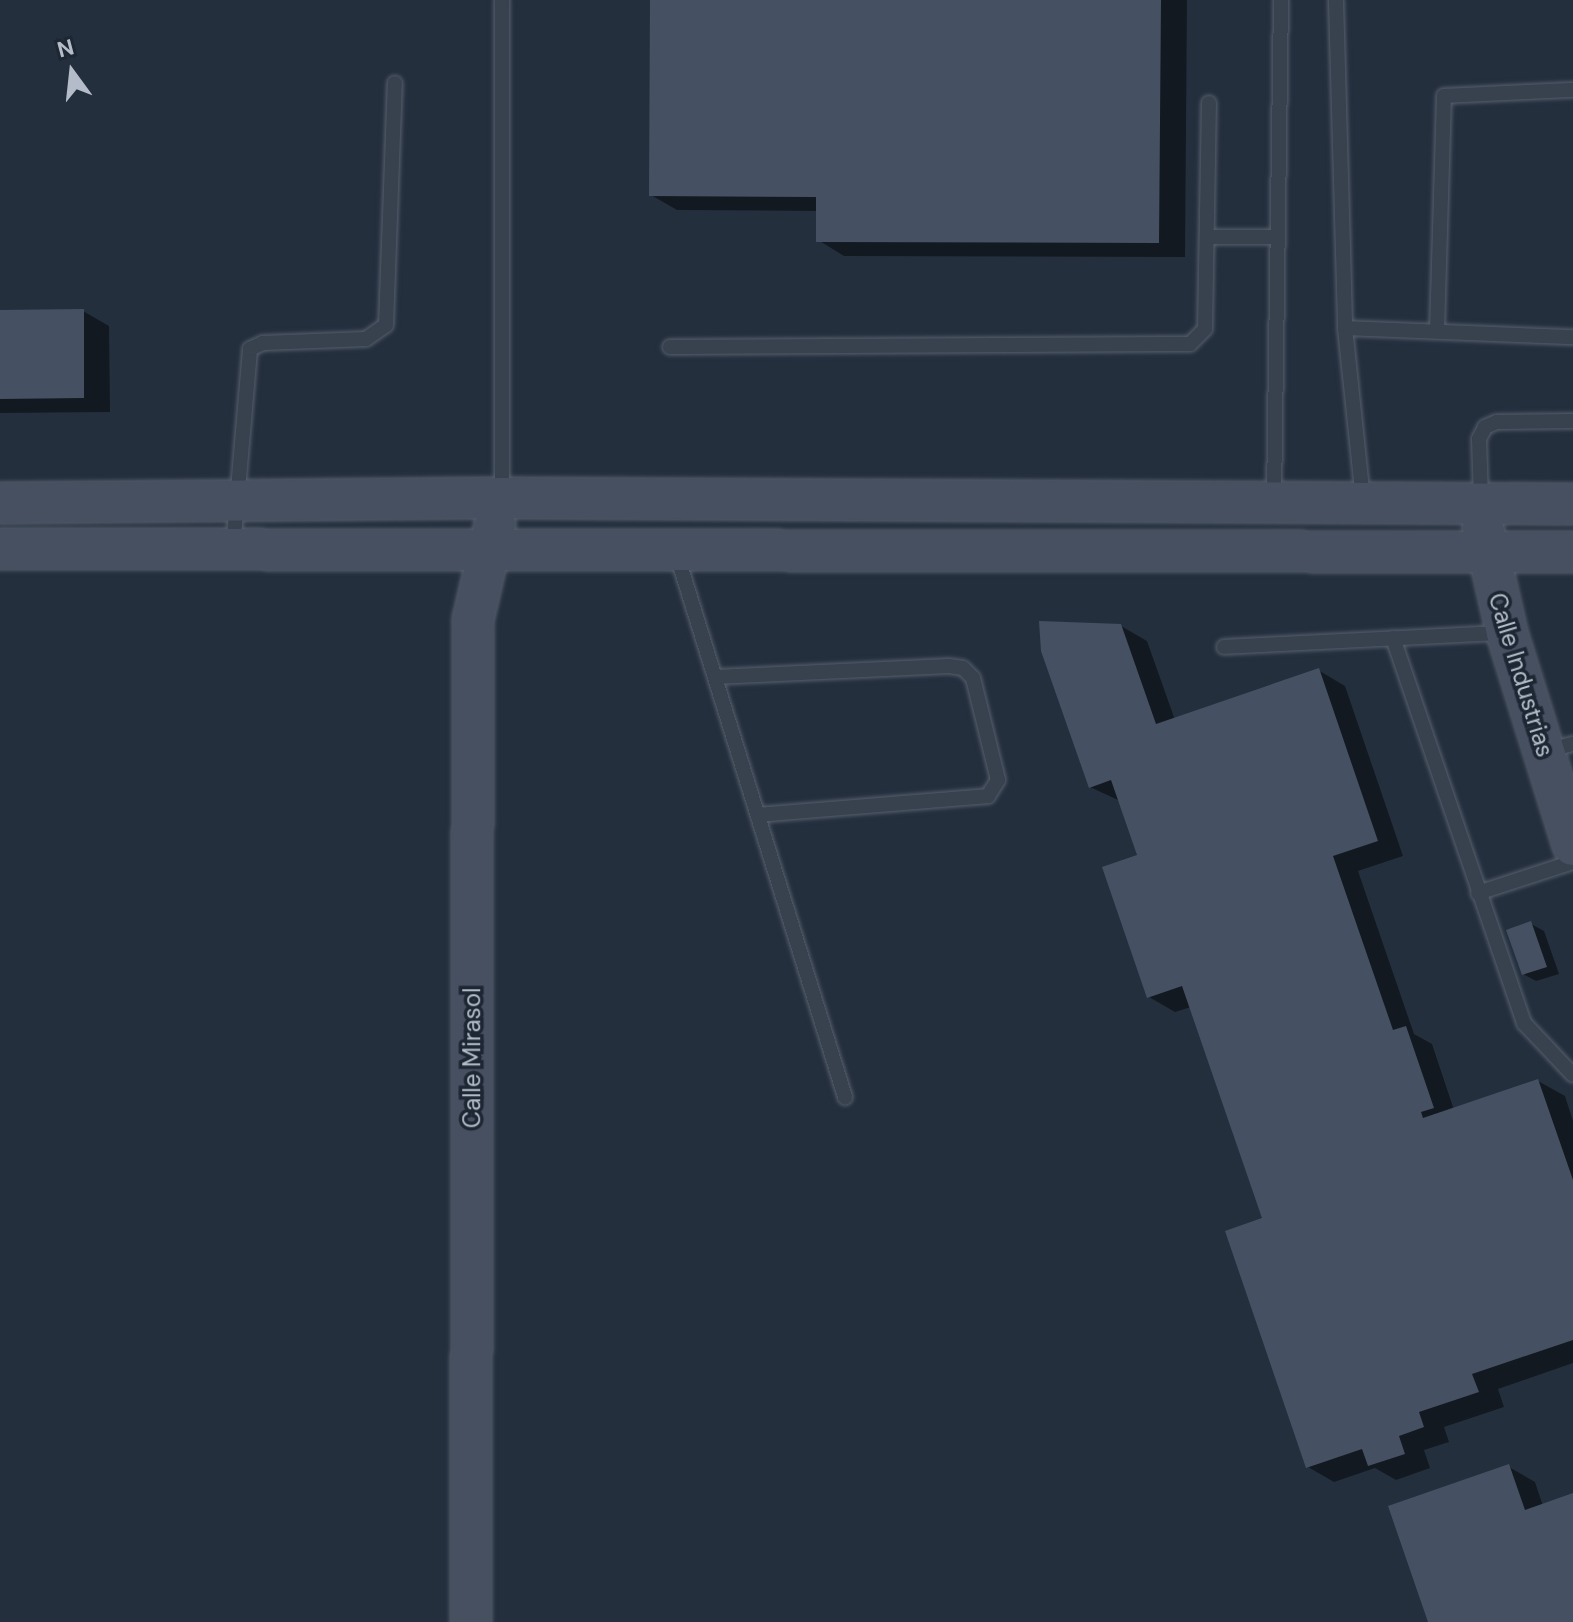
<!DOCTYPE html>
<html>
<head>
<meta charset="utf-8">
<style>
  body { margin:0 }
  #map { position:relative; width:1573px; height:1622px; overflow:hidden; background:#242f3e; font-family:"DM Sans",sans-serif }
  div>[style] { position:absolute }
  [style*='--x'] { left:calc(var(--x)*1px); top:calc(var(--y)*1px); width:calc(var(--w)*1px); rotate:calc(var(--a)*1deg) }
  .shadow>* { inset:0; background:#0007 }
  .building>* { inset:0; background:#455162 }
  .roads { filter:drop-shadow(0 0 2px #565f6c) drop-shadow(0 0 2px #565f6c) }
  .lane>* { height:14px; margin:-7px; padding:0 7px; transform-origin:7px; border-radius:7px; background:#38414e }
  .secondary>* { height:40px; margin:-20px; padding:0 20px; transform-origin:20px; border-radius:20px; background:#465061 }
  span { translate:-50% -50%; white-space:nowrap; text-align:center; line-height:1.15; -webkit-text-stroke:7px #1d2633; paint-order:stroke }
  .street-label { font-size:24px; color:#b4bcc9 }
  .north { position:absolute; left:32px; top:32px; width:80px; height:80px; -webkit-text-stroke:6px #1d2633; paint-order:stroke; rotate:345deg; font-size:22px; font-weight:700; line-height:32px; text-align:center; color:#b4bcc9 }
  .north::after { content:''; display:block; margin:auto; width:28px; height:36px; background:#b4bcc9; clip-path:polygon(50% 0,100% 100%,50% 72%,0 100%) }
</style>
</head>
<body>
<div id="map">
  <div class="shadow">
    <i style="clip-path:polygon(652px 0,1187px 0,1185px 257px,844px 256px,818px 240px,818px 211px,677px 210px,651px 195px)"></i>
    <i style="clip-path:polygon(83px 311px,109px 326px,110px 412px,0 413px,0 312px)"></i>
    <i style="clip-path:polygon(1121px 626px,1147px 641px,1175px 720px,1318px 670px,1345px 686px,1403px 856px,1358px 871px,1414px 1034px,1432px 1044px,1454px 1110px,1538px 1081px,1565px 1096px,1573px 1121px,1573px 1363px,1498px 1389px,1504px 1407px,1444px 1427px,1449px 1442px,1424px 1450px,1430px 1468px,1396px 1480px,1375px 1468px,1334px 1482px,1308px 1467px,1265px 1220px,1191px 1007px,1175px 1012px,1149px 997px,1139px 856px,1120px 801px,1090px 787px)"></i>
    <i style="clip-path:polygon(1531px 924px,1544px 931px,1559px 974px,1536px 981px,1523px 974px)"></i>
    <i style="clip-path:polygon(1509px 1467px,1535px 1482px,1543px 1506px,1573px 1495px,1573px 1622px,1430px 1622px)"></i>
  </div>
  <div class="building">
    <i style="clip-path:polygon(650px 0,1161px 0,1159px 243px,816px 242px,816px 197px,649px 196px)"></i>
    <i style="clip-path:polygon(84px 309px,84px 398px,0 399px,0 310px)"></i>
    <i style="clip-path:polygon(1039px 621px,1121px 624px,1156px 724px,1319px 668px,1378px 841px,1333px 856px,1393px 1030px,1406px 1026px,1434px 1108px,1421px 1112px,1423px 1118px,1538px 1079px,1573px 1180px,1573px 1340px,1472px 1374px,1479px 1392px,1419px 1412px,1424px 1427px,1399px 1436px,1405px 1454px,1368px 1466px,1362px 1449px,1306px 1468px,1225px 1231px,1262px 1218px,1182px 986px,1147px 998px,1102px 867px,1137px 855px,1111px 780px,1089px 788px,1041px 651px)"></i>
    <i style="clip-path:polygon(1531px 921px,1547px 967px,1522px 975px,1506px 930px)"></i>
    <i style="clip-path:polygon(1509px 1464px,1525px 1510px,1573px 1493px,1573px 1622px,1428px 1622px,1388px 1506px)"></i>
  </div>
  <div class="roads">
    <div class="lane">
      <i style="--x:1336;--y:0;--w:328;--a:88.4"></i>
      <i style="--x:1345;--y:328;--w:171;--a:84"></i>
      <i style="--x:1210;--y:237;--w:68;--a:0"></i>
      <i style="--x:1345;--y:328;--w:228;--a:2.3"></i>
      <i style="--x:1437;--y:331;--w:235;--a:-88.3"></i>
      <i style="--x:1444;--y:96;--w:129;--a:-2.7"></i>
      <i style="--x:670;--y:347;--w:520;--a:-0.33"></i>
      <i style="--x:1190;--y:344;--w:21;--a:-45"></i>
      <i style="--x:1205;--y:329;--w:226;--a:-89"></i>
      <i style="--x:502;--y:496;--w:496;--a:-90"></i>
      <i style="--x:1481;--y:499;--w:60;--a:-91.9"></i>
      <i style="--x:1479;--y:439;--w:13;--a:-63"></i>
      <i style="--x:1485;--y:427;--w:13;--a:-23"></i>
      <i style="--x:1497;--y:422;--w:76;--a:-0.8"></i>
      <i style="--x:1274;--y:500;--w:500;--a:-89.2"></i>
      <i style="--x:233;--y:548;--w:200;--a:-85.1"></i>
      <i style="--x:250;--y:349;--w:14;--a:-25"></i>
      <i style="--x:263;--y:343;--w:103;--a:-2.2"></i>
      <i style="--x:366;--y:339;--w:24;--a:-35"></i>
      <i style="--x:386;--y:325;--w:242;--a:-87.9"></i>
      <i style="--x:676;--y:552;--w:571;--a:72.77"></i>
      <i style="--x:1393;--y:638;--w:407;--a:71.2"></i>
      <i style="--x:1524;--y:1023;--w:71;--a:46.7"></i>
      <i style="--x:1224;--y:647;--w:279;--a:-2.9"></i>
      <i style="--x:715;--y:677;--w:234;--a:-2.7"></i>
      <i style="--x:949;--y:666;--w:14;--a:8"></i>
      <i style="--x:963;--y:668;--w:14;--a:45"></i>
      <i style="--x:973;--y:678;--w:105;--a:76.2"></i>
      <i style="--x:998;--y:780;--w:19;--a:122"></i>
      <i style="--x:988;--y:796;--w:231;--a:175.3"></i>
      <i style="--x:1546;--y:751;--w:28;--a:-15"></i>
      <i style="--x:1478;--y:893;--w:100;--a:-18.1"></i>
    </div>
    <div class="secondary">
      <i style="--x:0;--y:503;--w:502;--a:-0.57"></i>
      <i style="--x:502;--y:498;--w:1071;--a:0.32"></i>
      <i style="--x:1483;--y:528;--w:108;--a:77.1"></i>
      <i style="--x:1507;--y:633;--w:222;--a:72.7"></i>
      <i style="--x:0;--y:549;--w:1573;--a:0.11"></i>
      <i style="--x:471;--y:1622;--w:1002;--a:-89.89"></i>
      <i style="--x:473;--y:620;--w:98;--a:-77"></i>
    </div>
  </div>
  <div class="street-label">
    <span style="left:1521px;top:675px;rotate:73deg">Calle Industrias</span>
    <span style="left:472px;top:1058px;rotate:-90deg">Calle Mirasol</span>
  </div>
  <div class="north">N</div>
</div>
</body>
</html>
